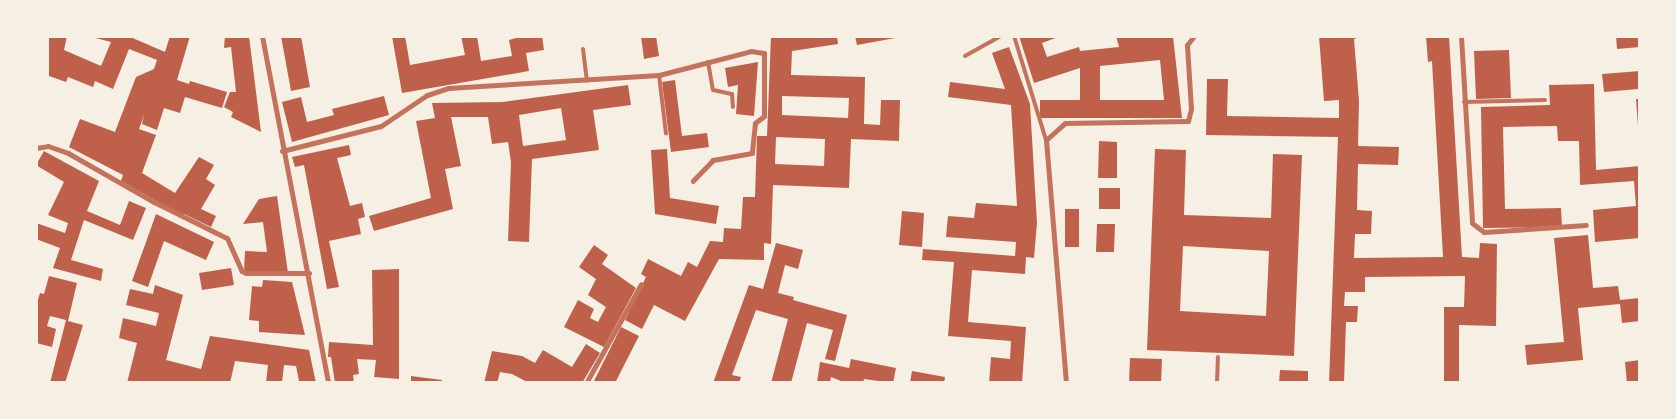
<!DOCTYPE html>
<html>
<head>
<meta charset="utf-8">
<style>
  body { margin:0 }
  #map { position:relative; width:1676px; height:419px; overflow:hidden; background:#f6efe4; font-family:Literata,serif }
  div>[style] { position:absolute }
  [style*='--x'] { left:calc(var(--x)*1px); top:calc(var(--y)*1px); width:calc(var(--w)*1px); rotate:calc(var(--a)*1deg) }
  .building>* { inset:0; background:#bf614a }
  .service>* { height:4px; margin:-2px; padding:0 2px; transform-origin:2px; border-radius:2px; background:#c5725c }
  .minor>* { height:5px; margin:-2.5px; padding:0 2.5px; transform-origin:2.5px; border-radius:2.5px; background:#c5725c }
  span { translate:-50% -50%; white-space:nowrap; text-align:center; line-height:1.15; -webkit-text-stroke:4px #f6efe4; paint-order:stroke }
  .frame { position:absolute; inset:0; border:38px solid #f6efe4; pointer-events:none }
</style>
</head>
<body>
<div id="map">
  <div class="building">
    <i style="clip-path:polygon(49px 36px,67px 36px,64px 50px,101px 66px,111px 42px,88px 36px,128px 36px,165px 52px,170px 36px,190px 36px,177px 80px,189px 84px,190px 81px,227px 92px,222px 108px,185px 97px,180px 113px,164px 108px,157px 130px,142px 124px,144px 115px,139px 129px,156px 135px,142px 173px,175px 193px,199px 157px,214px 165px,206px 179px,215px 185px,201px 209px,216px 216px,211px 227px,184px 214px,183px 216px,121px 181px,123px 175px,69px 147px,80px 119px,115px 132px,136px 77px,154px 69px,157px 60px,129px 49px,113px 89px,95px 81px,93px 87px,68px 77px,66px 82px,49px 76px)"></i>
    <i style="clip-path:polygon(225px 36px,249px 36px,261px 132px,231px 117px,233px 112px,224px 107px,230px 92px,236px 92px,231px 47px,224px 48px)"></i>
    <i style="clip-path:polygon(281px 36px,301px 36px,310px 87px,291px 91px)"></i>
    <i style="clip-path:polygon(392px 36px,405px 36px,410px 65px,465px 55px,461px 36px,477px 36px,481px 61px,512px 56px,509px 40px,523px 36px,542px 36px,544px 50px,526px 53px,529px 71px,402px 93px)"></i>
    <i style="clip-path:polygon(641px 36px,656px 36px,659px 56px,644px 59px)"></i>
    <i style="clip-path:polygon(evenodd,771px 36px,837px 36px,838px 44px,792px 51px,791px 75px,865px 77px,864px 124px,880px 125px,881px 100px,900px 100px,899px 141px,851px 139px,849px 188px,773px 185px,771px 244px,764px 243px,764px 260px,719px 259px,685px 321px,654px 305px,642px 329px,625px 320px,646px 277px,641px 274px,648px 259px,681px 276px,688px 262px,697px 267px,710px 241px,723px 242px,724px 228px,741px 229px,743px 197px,755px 197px,757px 136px,767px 136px,771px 36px,782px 96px,849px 98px,848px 118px,782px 115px,782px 96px,771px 36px,776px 137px,825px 139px,824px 166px,775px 164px,776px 137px)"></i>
    <i style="clip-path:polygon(855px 36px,901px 36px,901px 37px,857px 45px)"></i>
    <i style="clip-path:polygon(evenodd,1019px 36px,1061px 36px,1042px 43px,1047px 57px,1079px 47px,1080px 51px,1119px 47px,1116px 36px,1173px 36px,1182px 118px,1040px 118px,1040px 100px,1080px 100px,1080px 68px,1034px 83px,1019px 36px,1160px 60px,1164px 100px,1100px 100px,1100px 66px,1160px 60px)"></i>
    <i style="clip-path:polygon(1319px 36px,1364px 36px,1354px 39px,1359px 101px,1358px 146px,1399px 147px,1398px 165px,1358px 164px,1357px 210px,1372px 211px,1371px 234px,1355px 234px,1354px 258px,1443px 257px,1432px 61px,1428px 62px,1426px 36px,1449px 36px,1462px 257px,1479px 258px,1480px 243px,1497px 244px,1496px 326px,1459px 325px,1459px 381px,1498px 383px,1444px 381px,1444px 307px,1464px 307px,1465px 276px,1365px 277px,1365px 292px,1345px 292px,1344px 306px,1358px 306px,1357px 322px,1346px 322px,1344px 383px,1329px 383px,1338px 137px,1206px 135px,1207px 79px,1228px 79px,1227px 116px,1339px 118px,1339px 100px,1324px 101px)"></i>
    <i style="clip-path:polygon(1616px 36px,1640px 36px,1640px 47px,1617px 49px)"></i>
    <i style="clip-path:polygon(1009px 47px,1030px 104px,1037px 223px,1034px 258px,1026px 257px,1025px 274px,972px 270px,968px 322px,1026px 327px,1022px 383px,989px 383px,991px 357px,1010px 359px,1011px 341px,948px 336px,954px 262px,922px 260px,923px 249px,1015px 256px,1016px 242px,946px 237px,948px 216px,974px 218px,976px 203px,1017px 206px,1011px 105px,948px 97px,950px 82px,1005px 89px,992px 53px)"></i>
    <i style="clip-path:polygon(1509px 50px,1511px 98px,1476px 99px,1474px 51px)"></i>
    <i style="clip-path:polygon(758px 62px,754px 116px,736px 114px,738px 85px,728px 87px,725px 68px)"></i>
    <i style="clip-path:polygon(1640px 71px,1640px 94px,1638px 89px,1604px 92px,1602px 74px)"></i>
    <i style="clip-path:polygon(675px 80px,682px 136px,707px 133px,709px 147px,671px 152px,662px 82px)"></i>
    <i style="clip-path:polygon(1594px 84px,1596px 170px,1640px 166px,1640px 238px,1595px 242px,1593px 210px,1636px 206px,1634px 181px,1580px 185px,1579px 141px,1558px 141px,1557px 126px,1503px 127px,1505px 209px,1561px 208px,1562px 227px,1483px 228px,1481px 107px,1550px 105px,1549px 85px)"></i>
    <i style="clip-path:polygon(evenodd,628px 85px,631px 105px,593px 110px,599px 150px,532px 159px,529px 242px,508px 241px,511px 162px,508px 142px,492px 144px,488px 117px,451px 117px,461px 166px,445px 169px,453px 209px,374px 231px,369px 216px,431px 198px,416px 121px,435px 118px,432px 103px,502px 102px,628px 85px,561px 108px,566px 140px,523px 146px,519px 115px,561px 108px)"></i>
    <i style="clip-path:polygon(384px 96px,389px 115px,292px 142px,282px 102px,301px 97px,307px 122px,334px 115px,332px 109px)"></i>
    <i style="clip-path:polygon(1636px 99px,1640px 99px,1640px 126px,1638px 126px)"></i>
    <i style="clip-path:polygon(1099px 141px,1117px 142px,1117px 178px,1098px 178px)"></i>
    <i style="clip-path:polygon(349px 145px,351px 155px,337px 158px,350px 206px,362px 203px,365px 217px,358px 219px,361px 234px,329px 241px,339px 287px,327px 289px,304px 165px,295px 167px,292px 157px)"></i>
    <i style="clip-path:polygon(667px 149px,670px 198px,719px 206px,716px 224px,655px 214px,651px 150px)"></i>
    <i style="clip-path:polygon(evenodd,1155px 149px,1186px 150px,1184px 215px,1271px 218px,1273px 154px,1302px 155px,1294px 356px,1147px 350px,1155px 149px,1183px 246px,1269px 251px,1266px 316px,1180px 311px,1183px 246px)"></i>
    <i style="clip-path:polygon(44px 151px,99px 181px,87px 211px,120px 225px,129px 201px,146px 208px,133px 240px,84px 220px,71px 260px,103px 269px,101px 281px,53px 268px,60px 248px,36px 239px,36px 223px,65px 233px,68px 223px,48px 215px,64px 182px,36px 165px)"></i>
    <i style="clip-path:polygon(1099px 188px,1120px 188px,1120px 209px,1099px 209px)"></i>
    <i style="clip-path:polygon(277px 196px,288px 273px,244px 271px,245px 251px,267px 252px,263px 222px,243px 224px,259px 199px)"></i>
    <i style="clip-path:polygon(1065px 209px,1079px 209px,1079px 247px,1065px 247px)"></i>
    <i style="clip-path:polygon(902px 211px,924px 213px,922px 247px,899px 245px)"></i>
    <i style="clip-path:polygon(156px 214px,214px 242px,206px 260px,164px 241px,148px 287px,132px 281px)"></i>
    <i style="clip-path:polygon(1097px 224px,1115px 224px,1114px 252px,1096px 252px)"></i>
    <i style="clip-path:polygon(1588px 235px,1593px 288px,1618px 286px,1620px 300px,1640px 298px,1640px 321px,1622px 323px,1620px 304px,1578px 308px,1583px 360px,1527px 365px,1525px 345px,1564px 342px,1554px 238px)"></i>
    <i style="clip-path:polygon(776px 243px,803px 250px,798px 269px,785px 265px,778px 293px,794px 297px,793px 300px,847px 315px,835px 361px,825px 359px,833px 330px,807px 323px,791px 383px,771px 383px,788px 319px,756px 310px,732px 375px,741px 377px,739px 383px,713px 383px,749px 285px,763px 289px)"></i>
    <i style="clip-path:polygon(594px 245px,608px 255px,602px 264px,636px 288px,604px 347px,564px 327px,578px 300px,594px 309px,590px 318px,598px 322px,606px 307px,588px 295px,596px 279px,579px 267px)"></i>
    <i style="clip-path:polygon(231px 268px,234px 285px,202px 290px,199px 273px)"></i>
    <i style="clip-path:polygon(399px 269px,399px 379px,374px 377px,376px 360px,357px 359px,359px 374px,353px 375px,354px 383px,335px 383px,331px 357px,328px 357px,329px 342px,373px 345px,372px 270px)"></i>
    <i style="clip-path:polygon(49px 276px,77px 283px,68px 321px,83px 325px,65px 383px,50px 383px,66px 320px,50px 316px,47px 326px,56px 329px,52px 347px,36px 343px,36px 306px,40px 293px,44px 294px)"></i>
    <i style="clip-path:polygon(263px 280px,292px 282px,305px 335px,259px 332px,259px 321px,249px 320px,252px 286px,262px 287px)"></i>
    <i style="clip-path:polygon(155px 285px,183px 295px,166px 360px,201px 369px,210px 336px,309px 350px,316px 383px,294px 383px,299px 381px,296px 366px,284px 365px,282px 383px,266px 383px,268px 365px,235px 361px,230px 383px,127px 383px,137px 343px,119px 338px,123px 318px,156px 326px,159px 313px,126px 305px,130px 289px,153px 294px)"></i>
    <i style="clip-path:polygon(621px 327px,639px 336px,615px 383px,593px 383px)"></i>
    <i style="clip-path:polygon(586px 344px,600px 353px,582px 383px,529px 383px,512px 374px,500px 372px,497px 383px,484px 383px,492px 351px,522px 356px,535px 363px,543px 350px,572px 367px)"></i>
    <i style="clip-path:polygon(1130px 358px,1162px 359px,1161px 383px,1129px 383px)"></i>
    <i style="clip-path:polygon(851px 359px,896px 368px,893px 383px,864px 379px,863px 383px,846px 383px,831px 377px,830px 383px,817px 383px,820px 362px,849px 368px)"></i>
    <i style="clip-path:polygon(1640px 360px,1640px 383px,1627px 383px,1625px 362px)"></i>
    <i style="clip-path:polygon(1280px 370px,1308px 371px,1308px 383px,1279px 383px)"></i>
    <i style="clip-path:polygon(912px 371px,945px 377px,944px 383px,910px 383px)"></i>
    <i style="clip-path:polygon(411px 376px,442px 380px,441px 383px,411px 383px)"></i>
  </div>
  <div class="service">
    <i style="--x:1014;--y:36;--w:109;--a:72.9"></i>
    <i style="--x:583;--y:49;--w:32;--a:83"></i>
    <i style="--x:965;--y:56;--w:41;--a:-29.1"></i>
    <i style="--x:708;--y:62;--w:28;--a:80"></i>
    <i style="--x:713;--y:90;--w:19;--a:12"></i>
    <i style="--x:732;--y:94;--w:13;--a:86"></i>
    <i style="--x:659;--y:75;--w:59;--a:83.2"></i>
    <i style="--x:1464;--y:102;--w:81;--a:-1.4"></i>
    <i style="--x:1217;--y:383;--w:26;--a:-88"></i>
  </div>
  <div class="minor">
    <i style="--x:262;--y:36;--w:353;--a:79.2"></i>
    <i style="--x:1461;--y:36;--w:187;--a:86.6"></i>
    <i style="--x:1472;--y:223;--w:15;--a:37"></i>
    <i style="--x:1484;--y:232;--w:102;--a:-3.9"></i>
    <i style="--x:36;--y:148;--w:12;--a:-9"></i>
    <i style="--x:48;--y:146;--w:21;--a:19"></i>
    <i style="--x:68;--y:153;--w:99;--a:29.7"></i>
    <i style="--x:154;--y:202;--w:81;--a:26.3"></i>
    <i style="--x:227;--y:238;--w:36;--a:66"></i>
    <i style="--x:242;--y:271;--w:4;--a:27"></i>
    <i style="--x:246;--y:273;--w:63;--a:0"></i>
    <i style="--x:282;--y:151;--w:102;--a:-14.2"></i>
    <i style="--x:381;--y:126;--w:55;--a:-34"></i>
    <i style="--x:427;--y:95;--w:22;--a:-18"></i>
    <i style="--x:448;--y:88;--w:211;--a:-3.5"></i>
    <i style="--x:659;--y:75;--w:95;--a:-14.6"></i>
    <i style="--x:751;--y:51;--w:13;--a:9"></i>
    <i style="--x:764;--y:53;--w:63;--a:90"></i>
    <i style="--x:764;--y:116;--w:11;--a:142"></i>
    <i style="--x:755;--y:123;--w:30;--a:96"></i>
    <i style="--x:752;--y:153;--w:40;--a:170"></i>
    <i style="--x:713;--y:160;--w:29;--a:134"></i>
    <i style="--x:586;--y:383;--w:113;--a:-60.9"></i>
    <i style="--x:1066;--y:383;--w:244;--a:-94.7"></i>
    <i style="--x:1046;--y:140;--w:25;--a:-42"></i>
    <i style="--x:1065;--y:123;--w:123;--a:-0.9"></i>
    <i style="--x:1188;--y:121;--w:12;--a:-76"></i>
    <i style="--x:1191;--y:109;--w:64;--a:-93.6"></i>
    <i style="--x:1187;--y:45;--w:11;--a:-52"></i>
  </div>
  <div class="frame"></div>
</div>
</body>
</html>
